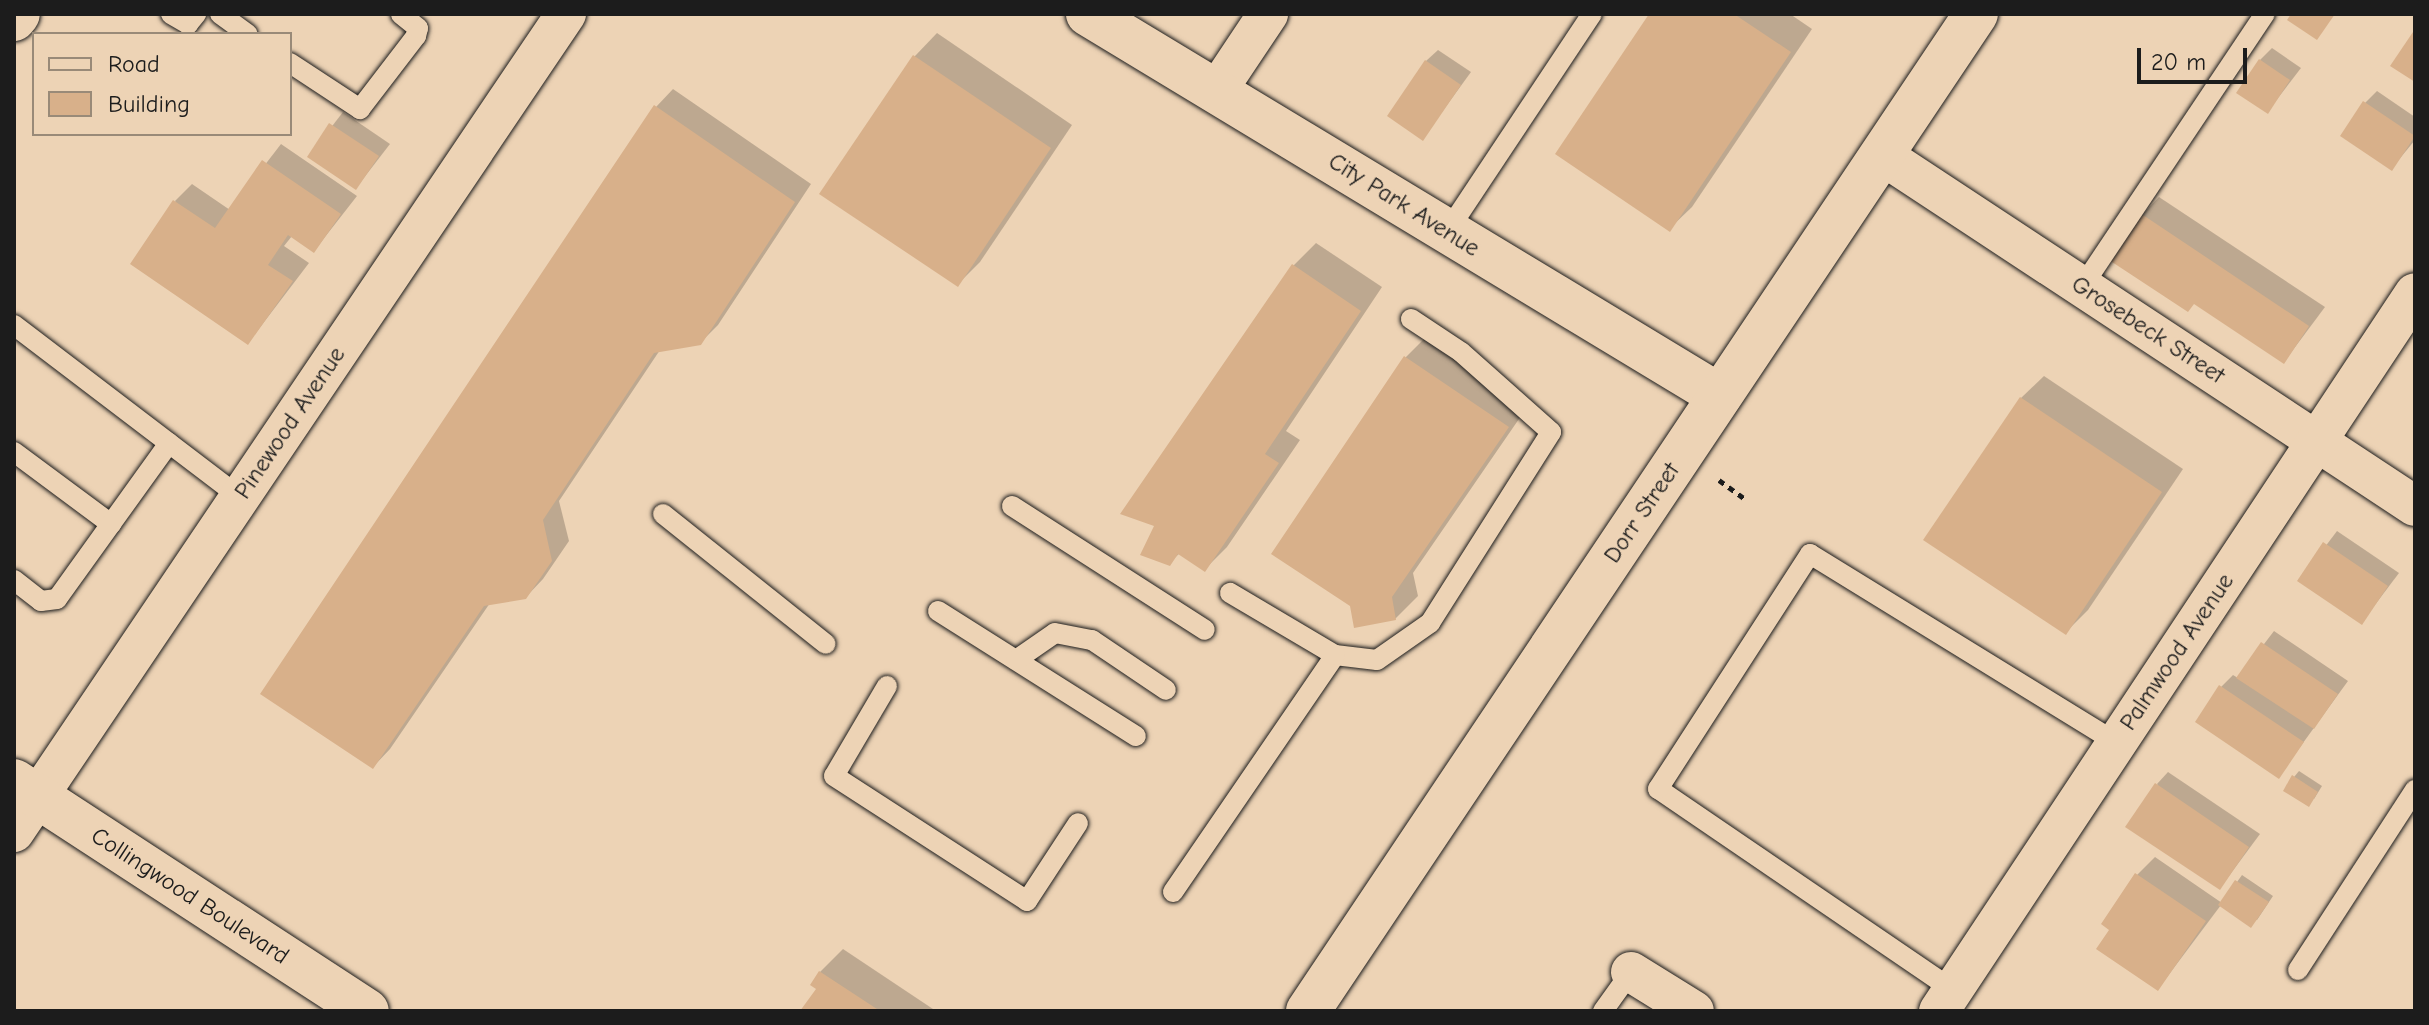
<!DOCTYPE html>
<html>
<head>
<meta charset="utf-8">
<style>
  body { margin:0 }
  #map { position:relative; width:2429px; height:1025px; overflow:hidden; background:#edd3b5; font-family:"Comic Neue",sans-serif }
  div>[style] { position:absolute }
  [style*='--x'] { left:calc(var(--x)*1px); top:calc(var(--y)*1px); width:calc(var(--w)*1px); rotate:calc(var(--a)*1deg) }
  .shadow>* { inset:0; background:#0003 }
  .building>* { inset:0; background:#d8b08a }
  .path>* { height:5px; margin-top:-2.5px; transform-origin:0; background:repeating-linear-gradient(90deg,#1c1c1c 0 6px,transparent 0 12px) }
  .roads { filter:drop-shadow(0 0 2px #1c1c1c) drop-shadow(0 0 2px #1c1c1c) }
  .service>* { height:20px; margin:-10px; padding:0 10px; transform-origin:10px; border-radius:10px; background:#edd3b5 }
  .minor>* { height:40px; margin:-20px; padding:0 20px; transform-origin:20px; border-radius:20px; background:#edd3b5 }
  .tertiary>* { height:44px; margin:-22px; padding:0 22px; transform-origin:22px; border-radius:22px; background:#edd3b5 }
  .secondary>* { height:44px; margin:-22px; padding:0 22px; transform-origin:22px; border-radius:22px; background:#edd3b5 }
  span { translate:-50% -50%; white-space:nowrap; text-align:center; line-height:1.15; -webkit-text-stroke:6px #edd3b5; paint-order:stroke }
  .street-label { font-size:24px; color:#1c1c1c }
  .frame { position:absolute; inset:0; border:16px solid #1c1c1c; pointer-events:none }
  .legend { position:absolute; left:32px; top:32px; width:260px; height:104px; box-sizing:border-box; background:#edd3b5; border:2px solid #998a78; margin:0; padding:10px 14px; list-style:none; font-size:24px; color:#1c1c1c }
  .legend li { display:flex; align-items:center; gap:16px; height:40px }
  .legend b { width:40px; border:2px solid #998a78 }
  .scale { position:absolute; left:2137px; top:48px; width:110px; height:36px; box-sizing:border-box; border:4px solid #1c1c1c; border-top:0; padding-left:10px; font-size:24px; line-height:28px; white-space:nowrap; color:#1c1c1c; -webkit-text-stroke:6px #edd3b5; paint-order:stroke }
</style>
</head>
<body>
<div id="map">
  <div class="shadow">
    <i style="clip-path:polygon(1652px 14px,1790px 14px,1812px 29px,1692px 207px,1669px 229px)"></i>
    <i style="clip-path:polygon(937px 33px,1072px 125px,980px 262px,957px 285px,822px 194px,915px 56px)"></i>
    <i style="clip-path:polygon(2272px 48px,2301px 68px,2268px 111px,2260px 60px)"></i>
    <i style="clip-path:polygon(1438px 50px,1471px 72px,1423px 138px,1426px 61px)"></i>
    <i style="clip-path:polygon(673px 89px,811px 184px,718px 325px,700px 343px,660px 350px,559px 501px,569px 541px,543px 579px,525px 598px,490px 603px,390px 749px,373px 767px,656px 107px)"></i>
    <i style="clip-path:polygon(2377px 91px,2415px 117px,2415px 140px,2392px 168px,2365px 103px)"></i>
    <i style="clip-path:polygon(343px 112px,390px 144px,356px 188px,309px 156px)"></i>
    <i style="clip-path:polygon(281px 144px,357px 196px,314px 251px,292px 236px,284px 246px,309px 263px,248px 343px,175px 201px,192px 184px,230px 210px)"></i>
    <i style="clip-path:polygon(2159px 197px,2325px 307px,2284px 362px,2142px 215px)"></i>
    <i style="clip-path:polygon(1316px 243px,1382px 287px,1286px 431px,1300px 440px,1227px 547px,1205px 569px,1180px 553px,1169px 563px,1293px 266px)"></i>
    <i style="clip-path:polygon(1428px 335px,1530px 403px,1413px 573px,1418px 596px,1395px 619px,1356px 626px,1406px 357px)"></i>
    <i style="clip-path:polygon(2044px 376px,2183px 469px,2088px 610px,2065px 633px,2021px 398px)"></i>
    <i style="clip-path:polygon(2337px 531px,2399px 573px,2362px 622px,2300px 580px)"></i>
    <i style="clip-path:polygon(2274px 631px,2348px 681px,2279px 776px,2221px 687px,2233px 675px,2238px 678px)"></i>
    <i style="clip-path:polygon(2299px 771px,2322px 786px,2314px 799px,2294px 777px)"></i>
    <i style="clip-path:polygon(2168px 772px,2260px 834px,2220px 888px,2157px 784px)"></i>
    <i style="clip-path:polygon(2155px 857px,2222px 903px,2242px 875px,2273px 896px,2257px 920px,2221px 905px,2158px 989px,2112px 929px,2137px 875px)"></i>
    <i style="clip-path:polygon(843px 949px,936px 1011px,801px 1011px,818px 989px,820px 972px)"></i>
  </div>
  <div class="building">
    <i style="clip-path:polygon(1649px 14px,1734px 14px,1791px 52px,1670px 232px,1555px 154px)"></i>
    <i style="clip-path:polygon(2291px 14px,2335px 14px,2317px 40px,2287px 20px)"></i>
    <i style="clip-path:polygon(2415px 29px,2415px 82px,2390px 66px)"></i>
    <i style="clip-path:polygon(913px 55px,1051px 148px,958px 287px,819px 194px)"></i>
    <i style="clip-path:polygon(2259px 59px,2290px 80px,2268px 114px,2236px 93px)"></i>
    <i style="clip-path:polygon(1425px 60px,1461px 85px,1423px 141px,1387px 116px)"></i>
    <i style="clip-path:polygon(2363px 101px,2415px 136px,2392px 171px,2340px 136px)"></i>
    <i style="clip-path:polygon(654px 105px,795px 202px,701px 345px,654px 353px,543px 520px,552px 561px,526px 599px,484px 606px,373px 769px,260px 694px)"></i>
    <i style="clip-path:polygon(329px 123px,379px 156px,356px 190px,307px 157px)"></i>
    <i style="clip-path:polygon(262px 160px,341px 214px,314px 253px,288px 235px,268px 265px,293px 281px,248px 345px,130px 264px,173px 200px,215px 228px)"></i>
    <i style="clip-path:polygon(2140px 213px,2309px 326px,2284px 364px,2194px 304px,2188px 312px,2109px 260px)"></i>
    <i style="clip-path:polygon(1292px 264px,1361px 311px,1265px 454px,1279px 463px,1205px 572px,1178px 554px,1170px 566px,1140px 555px,1154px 526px,1120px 514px)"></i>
    <i style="clip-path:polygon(1404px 356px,1509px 427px,1392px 597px,1396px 620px,1354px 628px,1350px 606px,1271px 554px)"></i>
    <i style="clip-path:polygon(2020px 397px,2162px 492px,2066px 635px,1923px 540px)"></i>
    <i style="clip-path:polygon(2323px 542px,2388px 586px,2362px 625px,2297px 581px)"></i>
    <i style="clip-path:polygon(2261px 642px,2338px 694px,2314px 729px,2236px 678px)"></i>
    <i style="clip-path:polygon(2219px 685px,2304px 742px,2279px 779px,2195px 722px)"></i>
    <i style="clip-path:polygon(2292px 775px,2318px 792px,2309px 807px,2283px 791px)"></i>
    <i style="clip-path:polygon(2155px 783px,2249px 847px,2220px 890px,2125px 827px)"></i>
    <i style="clip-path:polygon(2135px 873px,2206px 921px,2158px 991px,2096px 949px,2109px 930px,2101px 924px)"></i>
    <i style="clip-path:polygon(2235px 880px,2269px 902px,2251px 928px,2218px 905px)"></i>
    <i style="clip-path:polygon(819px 971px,880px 1011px,800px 1011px,816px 989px,810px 985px)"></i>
  </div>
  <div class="path">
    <i style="--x:1719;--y:480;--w:34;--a:36"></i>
  </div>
  <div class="roads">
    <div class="service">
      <i style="--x:171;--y:14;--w:20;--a:30"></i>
      <i style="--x:188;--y:24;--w:13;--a:-51"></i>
      <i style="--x:220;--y:14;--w:34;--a:36"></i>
      <i style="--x:290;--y:63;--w:84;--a:33.3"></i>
      <i style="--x:360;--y:109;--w:92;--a:-52.5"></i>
      <i style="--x:416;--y:36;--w:8;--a:-76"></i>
      <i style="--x:418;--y:28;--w:22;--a:-141"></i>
      <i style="--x:1447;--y:232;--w:262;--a:-56.4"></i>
      <i style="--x:2082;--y:287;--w:329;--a:-56.2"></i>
      <i style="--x:14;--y:325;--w:284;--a:37.3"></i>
      <i style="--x:14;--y:452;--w:121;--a:36.6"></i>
      <i style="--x:1012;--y:506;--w:229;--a:32.7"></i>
      <i style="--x:663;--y:514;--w:208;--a:38.6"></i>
      <i style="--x:14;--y:580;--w:34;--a:38"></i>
      <i style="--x:41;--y:601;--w:16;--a:-7"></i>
      <i style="--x:57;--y:599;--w:192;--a:-54.3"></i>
      <i style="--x:938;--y:611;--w:234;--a:32.3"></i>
      <i style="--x:1335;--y:655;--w:42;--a:6.8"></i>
      <i style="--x:1377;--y:660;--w:65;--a:-34.9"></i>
      <i style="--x:1430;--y:623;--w:226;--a:-57.6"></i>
      <i style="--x:1551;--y:432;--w:120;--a:-138.4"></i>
      <i style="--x:1461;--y:352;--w:60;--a:-146.6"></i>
      <i style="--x:1016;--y:660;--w:47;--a:-34.7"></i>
      <i style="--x:1055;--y:633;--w:38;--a:11"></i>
      <i style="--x:1092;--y:640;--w:89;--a:34"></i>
      <i style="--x:887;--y:686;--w:104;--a:120.5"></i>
      <i style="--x:834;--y:776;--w:230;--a:32.9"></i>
      <i style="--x:1027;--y:901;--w:93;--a:-56.8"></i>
      <i style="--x:1173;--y:892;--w:287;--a:-55.6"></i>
      <i style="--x:1335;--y:655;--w:122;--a:-149.4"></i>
      <i style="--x:2298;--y:970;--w:215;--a:-57"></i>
      <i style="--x:1953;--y:990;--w:357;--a:-145.7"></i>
      <i style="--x:1658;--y:789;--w:280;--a:-57.1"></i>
      <i style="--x:1810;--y:554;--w:361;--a:31.6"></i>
      <i style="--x:1603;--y:1011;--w:48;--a:-54.3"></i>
    </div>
    <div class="minor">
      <i style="--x:1216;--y:92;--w:94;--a:-56.3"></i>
      <i style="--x:1882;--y:155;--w:638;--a:33.37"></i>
      <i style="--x:14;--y:832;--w:987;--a:-55.99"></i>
      <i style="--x:1631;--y:972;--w:74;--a:31.8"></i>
      <i style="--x:1939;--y:1011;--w:861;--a:-56.46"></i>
    </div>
    <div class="tertiary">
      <i style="--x:1088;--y:14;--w:738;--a:31.15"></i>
      <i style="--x:14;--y:19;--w:6;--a:-51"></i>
    </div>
    <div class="secondary">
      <i style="--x:14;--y:781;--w:421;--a:33.1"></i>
      <i style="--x:1308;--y:1011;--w:1200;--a:-56.18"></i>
    </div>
  </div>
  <div class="street-label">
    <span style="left:1404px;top:205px;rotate:32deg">City Park Avenue</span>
    <span style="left:2148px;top:330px;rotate:33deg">Grosebeck Street</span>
    <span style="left:290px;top:423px;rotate:-56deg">Pinewood Avenue</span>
    <span style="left:1642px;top:513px;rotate:-56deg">Dorr Street</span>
    <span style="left:2177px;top:652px;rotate:-56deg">Palmwood Avenue</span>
    <span style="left:190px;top:896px;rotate:33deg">Collingwood Boulevard</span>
  </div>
  <div class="frame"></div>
  <ul class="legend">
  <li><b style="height:10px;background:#edd3b5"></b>Road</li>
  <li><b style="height:22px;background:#d8b08a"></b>Building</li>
  </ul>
  <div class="scale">20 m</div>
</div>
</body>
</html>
